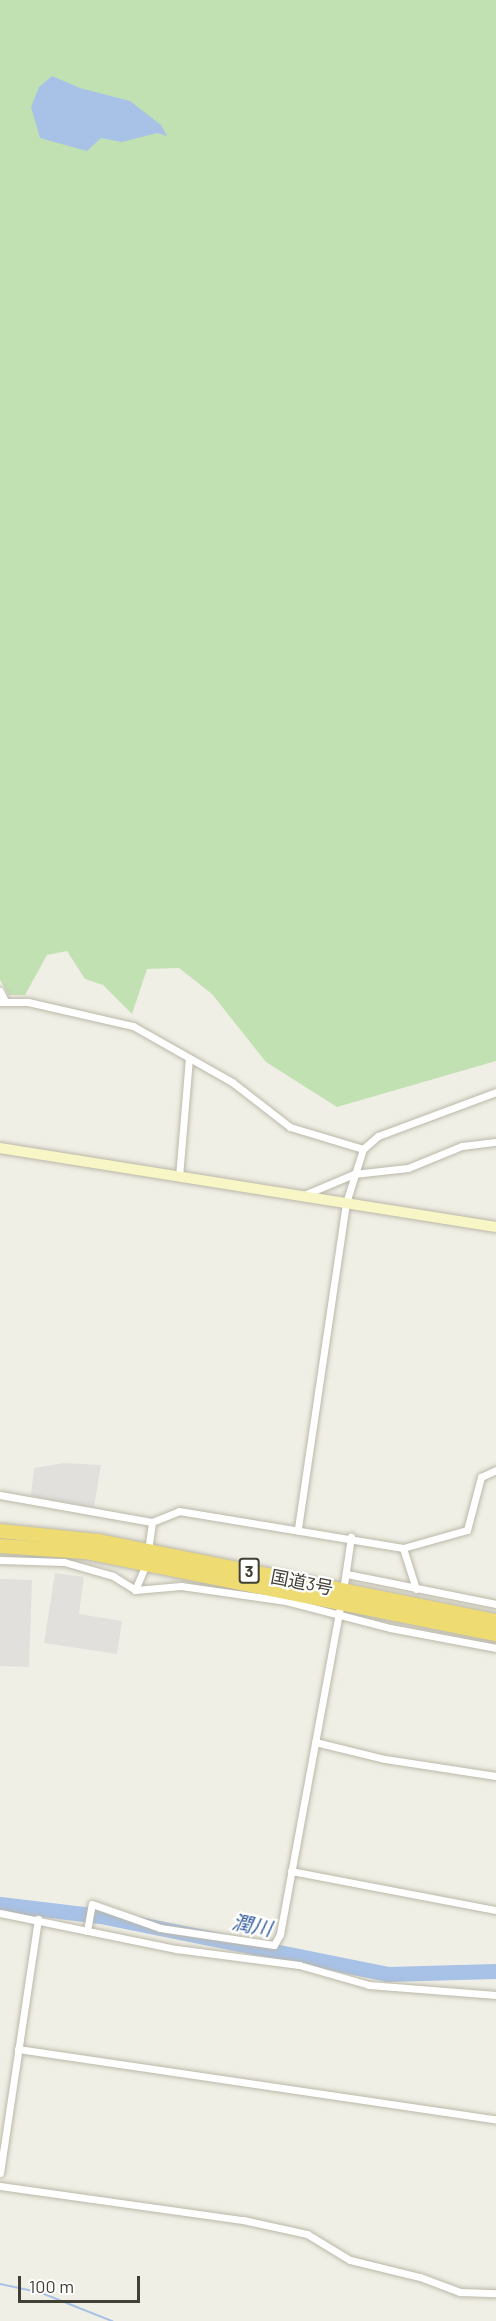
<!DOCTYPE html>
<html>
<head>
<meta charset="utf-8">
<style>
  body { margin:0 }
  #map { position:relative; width:496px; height:2321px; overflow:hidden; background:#f0efe5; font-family:Barlow,"Noto Sans JP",sans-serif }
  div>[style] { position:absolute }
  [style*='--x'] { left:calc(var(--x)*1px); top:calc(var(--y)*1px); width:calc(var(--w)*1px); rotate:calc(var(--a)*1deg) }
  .green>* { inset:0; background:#c2e1b2 }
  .parking>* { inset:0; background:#e1e0dd }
  .water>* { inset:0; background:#a7c1e7 }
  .stream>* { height:2px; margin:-1px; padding:0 1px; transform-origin:1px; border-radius:1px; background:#a7c1e7 }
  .river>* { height:15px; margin:-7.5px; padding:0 7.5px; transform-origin:7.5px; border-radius:7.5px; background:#a7c1e7 }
  .roads { filter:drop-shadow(0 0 2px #bbb8a9) drop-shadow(0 0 2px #bbb8a9) }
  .street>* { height:7px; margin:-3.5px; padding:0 3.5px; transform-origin:3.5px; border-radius:3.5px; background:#fff }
  .secondary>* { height:10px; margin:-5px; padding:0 5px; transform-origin:5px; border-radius:5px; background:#f8f6c7 }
  .highway>* { height:14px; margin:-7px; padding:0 7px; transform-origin:7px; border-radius:7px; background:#eedc72 }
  span { translate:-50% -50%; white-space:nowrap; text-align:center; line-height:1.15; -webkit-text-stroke:4.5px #fff; paint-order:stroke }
  .shield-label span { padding:2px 4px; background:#fff; border:2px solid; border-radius:4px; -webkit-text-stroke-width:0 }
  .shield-label { font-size:16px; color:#423f35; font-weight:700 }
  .street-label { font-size:18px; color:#423f35 }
  .water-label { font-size:20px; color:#3b62a1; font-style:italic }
  .scale { position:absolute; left:18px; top:2276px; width:122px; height:27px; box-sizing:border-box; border:3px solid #423f35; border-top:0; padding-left:8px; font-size:18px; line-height:21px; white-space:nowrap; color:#423f35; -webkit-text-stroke:4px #fff; paint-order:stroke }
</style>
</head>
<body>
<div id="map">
  <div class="green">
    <i style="clip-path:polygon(0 0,496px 0,496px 1061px,337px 1107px,266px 1062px,212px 994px,179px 968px,147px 969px,132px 1014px,103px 985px,85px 979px,67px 951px,47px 955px,25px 995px,9px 995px,0 980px)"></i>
  </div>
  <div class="parking">
    <i style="clip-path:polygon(64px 1463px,101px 1465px,94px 1507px,31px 1496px,34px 1468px)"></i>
    <i style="clip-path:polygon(55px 1573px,84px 1577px,79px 1614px,122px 1621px,117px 1654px,44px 1643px)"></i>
    <i style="clip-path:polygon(0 1579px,32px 1580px,29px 1667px,0 1666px)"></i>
  </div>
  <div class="water">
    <i style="clip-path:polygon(52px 76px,80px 88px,130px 101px,161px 125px,167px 136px,157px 133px,122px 142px,101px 138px,87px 151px,40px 138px,31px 107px,39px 87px)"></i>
  </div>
  <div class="stream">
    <i style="--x:0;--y:2284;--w:40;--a:12"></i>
    <i style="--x:39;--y:2292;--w:79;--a:21.7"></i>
  </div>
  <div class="river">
    <i style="--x:0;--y:1904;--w:101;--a:6.8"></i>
    <i style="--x:100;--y:1916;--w:293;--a:11.4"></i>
    <i style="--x:387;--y:1974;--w:109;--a:-1.6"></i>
  </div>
  <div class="roads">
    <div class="street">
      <i style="--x:0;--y:991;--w:11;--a:63"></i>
      <i style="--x:0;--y:1002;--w:28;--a:0"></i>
      <i style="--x:28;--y:1002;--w:108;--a:12.9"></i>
      <i style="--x:133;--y:1026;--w:114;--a:29.5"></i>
      <i style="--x:232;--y:1082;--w:73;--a:37.8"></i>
      <i style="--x:290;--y:1127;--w:76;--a:16.8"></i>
      <i style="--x:363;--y:1149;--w:57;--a:107.5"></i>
      <i style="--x:346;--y:1203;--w:331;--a:98.4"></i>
      <i style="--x:363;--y:1149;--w:20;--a:-41"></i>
      <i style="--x:378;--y:1136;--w:126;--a:-20.4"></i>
      <i style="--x:179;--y:1177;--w:119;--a:-85.2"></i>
      <i style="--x:304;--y:1195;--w:54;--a:-22.8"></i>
      <i style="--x:354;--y:1174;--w:54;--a:-6.3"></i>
      <i style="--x:408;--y:1168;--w:58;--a:-22.2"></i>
      <i style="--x:462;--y:1146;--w:34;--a:-7"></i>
      <i style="--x:0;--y:1495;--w:154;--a:10.1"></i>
      <i style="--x:152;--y:1522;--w:29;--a:-22"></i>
      <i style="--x:179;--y:1511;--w:227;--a:9.4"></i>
      <i style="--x:403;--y:1548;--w:66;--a:-15.7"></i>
      <i style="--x:467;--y:1530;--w:55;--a:-75.2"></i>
      <i style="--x:481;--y:1477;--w:17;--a:-25"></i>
      <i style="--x:403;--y:1548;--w:43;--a:72.4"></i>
      <i style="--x:148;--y:1551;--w:29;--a:-82"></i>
      <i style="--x:0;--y:1560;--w:64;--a:1.8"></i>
      <i style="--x:64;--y:1562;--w:51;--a:15.9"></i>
      <i style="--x:113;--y:1576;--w:26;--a:32"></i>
      <i style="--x:135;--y:1590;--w:46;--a:-5"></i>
      <i style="--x:181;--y:1586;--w:106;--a:8.1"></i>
      <i style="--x:286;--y:1601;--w:107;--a:14.6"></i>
      <i style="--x:390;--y:1628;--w:108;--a:10.7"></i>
      <i style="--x:347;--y:1574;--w:152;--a:11.4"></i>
      <i style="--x:135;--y:1590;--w:30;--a:-67"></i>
      <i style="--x:343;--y:1591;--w:55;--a:-81.6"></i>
      <i style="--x:315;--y:1742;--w:72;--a:13.7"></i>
      <i style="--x:385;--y:1759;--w:112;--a:8.7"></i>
      <i style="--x:291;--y:1871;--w:209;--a:10.8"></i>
      <i style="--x:0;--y:1913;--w:180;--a:11.6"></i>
      <i style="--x:176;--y:1949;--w:124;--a:7.4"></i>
      <i style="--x:299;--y:1965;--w:73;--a:15.9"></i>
      <i style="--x:369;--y:1985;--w:127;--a:4.5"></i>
      <i style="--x:87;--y:1931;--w:27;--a:-80"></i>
      <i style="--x:92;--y:1904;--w:72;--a:19.4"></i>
      <i style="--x:160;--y:1928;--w:115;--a:8.5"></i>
      <i style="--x:274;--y:1945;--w:13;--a:-61"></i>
      <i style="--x:280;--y:1934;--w:338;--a:-79.6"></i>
      <i style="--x:18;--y:2049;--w:483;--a:8.4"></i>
      <i style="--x:0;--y:2173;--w:257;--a:-81.5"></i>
      <i style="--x:0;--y:2186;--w:245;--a:8"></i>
      <i style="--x:243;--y:2220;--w:66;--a:12.3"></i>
      <i style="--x:307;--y:2234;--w:50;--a:31.2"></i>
      <i style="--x:350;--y:2260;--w:72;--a:13.7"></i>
      <i style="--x:420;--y:2277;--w:43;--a:20.6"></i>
      <i style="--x:460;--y:2292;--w:36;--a:2"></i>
    </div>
    <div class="secondary">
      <i style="--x:0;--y:1148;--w:502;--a:9.05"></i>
    </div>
    <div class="highway">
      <i style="--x:0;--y:1531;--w:100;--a:5.8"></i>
      <i style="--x:99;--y:1541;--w:405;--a:11.4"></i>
      <i style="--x:0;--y:1546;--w:85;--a:4"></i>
      <i style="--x:85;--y:1552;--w:419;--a:11.3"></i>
    </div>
  </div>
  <div class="shield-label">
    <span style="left:249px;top:1571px">3</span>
  </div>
  <div class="street-label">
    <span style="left:302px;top:1582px;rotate:11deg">国道3号</span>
  </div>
  <div class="water-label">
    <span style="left:252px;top:1925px;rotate:11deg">潤川</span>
  </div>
  <div class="scale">100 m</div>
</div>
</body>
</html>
